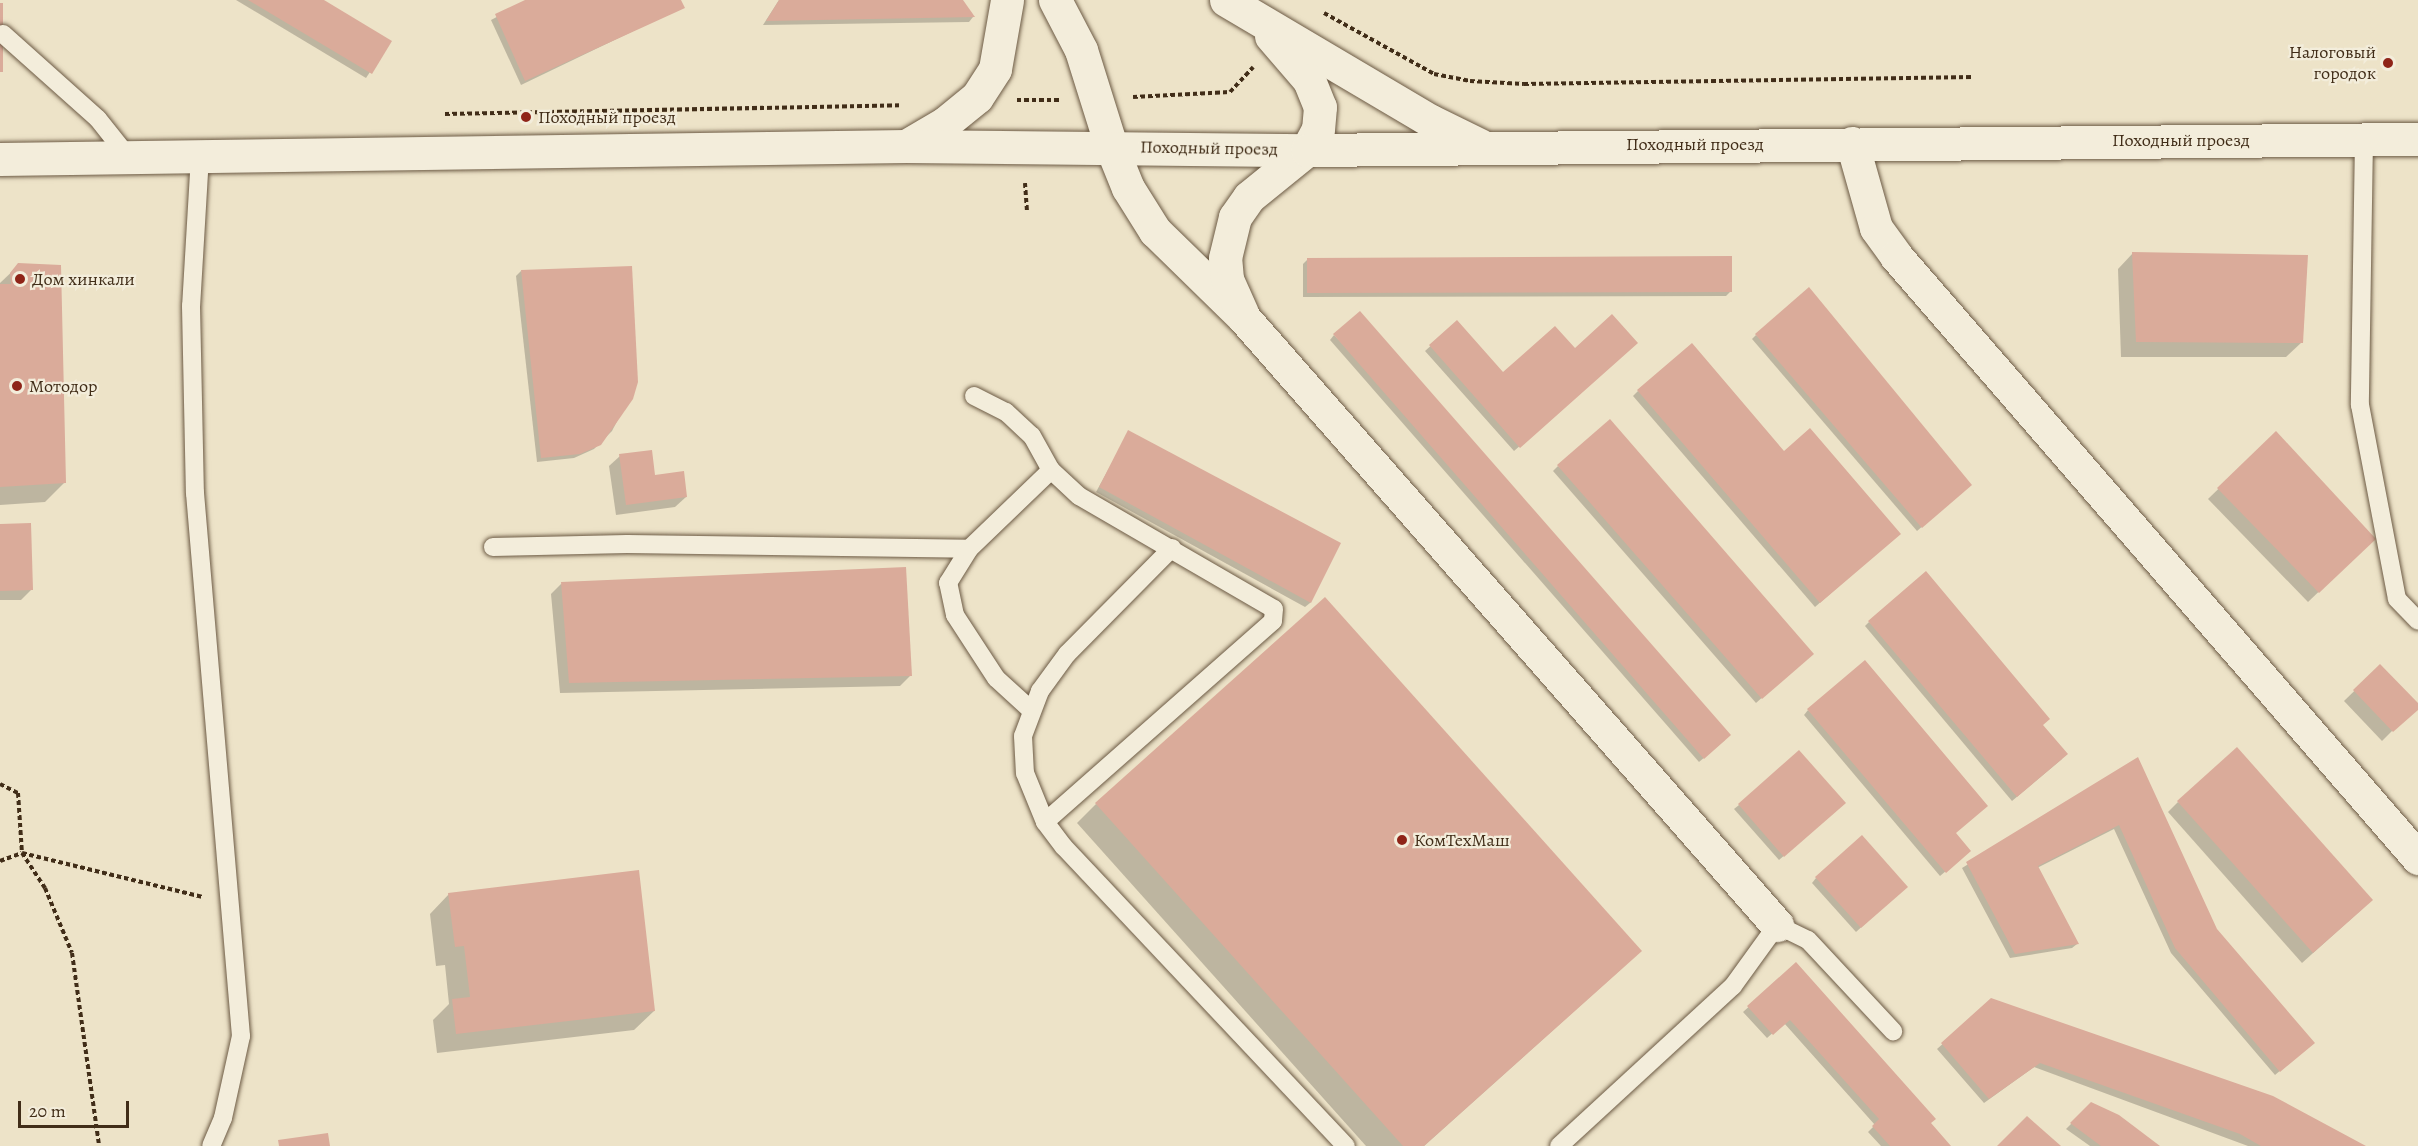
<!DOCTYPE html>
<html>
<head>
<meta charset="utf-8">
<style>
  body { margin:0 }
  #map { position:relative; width:2418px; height:1146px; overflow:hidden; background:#ede3c8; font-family:Alegreya,serif }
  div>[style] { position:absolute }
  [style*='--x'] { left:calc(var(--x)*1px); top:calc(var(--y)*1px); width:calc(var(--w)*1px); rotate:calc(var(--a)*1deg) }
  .shadow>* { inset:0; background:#0003 }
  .building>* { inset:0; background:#daab9a }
  .path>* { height:4px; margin-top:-2px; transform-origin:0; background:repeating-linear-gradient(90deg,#412d18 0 4.5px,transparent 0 7.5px) }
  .roads { filter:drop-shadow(0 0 2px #6c5a44) drop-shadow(0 0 2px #6c5a44) }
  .service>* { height:18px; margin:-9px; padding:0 9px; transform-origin:9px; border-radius:9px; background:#f3eddb }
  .minor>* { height:33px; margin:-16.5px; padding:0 16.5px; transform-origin:16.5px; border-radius:16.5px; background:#f3eddb }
  .tertiary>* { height:33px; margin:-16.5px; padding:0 16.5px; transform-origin:16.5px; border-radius:16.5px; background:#f3eddb }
  .secondary>* { height:33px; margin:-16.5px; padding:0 16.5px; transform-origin:16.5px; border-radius:16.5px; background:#f3eddb }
  .dots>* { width:16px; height:16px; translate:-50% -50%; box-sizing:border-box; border:3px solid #f3eddb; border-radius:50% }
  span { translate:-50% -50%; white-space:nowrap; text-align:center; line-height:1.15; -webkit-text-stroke:4.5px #f3eddb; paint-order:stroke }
  .poi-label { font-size:18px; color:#412d18 }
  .right { translate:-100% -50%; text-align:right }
  .left { translate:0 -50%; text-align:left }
  .street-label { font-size:18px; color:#412d18 }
  .scale { position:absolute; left:18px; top:1101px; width:111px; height:27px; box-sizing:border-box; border:3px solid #412d18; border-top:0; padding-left:8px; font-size:18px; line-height:21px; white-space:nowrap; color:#412d18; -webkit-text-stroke:4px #f3eddb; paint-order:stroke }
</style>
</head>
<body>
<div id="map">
  <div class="shadow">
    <i style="clip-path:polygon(236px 0,321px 0,390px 42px,366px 78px)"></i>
    <i style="clip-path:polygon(529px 0,680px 0,683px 7px,521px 85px,491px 20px)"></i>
    <i style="clip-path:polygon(779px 0,961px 0,973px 17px,969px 22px,763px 25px)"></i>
    <i style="clip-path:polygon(2133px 253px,2302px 342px,2286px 357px,2121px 357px,2118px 269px)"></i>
    <i style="clip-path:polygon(1308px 259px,1731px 291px,1726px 296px,1303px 297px,1303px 264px)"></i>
    <i style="clip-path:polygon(19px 265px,64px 483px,45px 502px,0 505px,0 283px)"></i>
    <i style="clip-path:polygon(521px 271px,637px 382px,612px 431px,594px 449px,574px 458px,537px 462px,516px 276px)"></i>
    <i style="clip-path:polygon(1457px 322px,1503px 374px,1575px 350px,1631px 348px,1514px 451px,1425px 351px)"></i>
    <i style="clip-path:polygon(1334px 335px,1725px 740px,1699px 762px,1330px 340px)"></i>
    <i style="clip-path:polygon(1756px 335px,1965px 490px,1917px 531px,1752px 339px)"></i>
    <i style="clip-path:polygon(1638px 391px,1784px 453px,1894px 538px,1815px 607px,1633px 396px)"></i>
    <i style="clip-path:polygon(1129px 432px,1339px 544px,1310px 603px,1305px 607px,1096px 492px)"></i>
    <i style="clip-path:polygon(2276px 433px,2374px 539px,2308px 602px,2208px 499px)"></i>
    <i style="clip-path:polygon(620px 456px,654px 477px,686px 497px,675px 507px,616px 515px,609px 466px)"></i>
    <i style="clip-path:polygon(1558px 466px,1807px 658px,1756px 703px,1553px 471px)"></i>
    <i style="clip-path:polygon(0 526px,32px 589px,21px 600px,0 600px)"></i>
    <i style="clip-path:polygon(561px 584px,910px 676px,900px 686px,560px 693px,551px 594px)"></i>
    <i style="clip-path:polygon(1869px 622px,2041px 725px,2062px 759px,2012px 801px,1865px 626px)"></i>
    <i style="clip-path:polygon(2380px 666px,2418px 705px,2382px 741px,2344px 701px)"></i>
    <i style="clip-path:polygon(1808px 710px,1954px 834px,1965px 855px,1940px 876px,1804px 715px)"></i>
    <i style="clip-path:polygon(2138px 759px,2215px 930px,2308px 1047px,2275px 1075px,2171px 953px,2114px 829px,2037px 868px,2077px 944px,2072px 948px,2010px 958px,1962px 868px)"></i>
    <i style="clip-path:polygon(2178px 802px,2361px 910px,2302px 963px,2168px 812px)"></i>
    <i style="clip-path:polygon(1096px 804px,1620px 970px,1424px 1146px,1366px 1146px,1077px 823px)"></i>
    <i style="clip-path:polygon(1739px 805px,1839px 808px,1779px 860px,1734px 809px)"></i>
    <i style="clip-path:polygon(1816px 878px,1901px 891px,1856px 932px,1812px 883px)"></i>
    <i style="clip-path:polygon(449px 894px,654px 1011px,634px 1030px,437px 1053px,433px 1020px,449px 1004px,445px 965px,436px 966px,430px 914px)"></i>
    <i style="clip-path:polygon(1796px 964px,1929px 1123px,1948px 1146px,1881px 1146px,1868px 1132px,1875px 1125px,1784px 1023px,1767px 1038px,1743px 1012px)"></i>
    <i style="clip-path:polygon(1992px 1000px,2363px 1146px,2248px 1146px,2034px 1067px,1984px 1103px,1937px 1049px)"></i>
    <i style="clip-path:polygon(2091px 1104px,2155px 1146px,2090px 1146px,2066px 1129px)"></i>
  </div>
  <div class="building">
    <i style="clip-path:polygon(248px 0,324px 0,392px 41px,372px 74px)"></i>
    <i style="clip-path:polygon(525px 0,681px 0,685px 8px,525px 81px,495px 14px)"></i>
    <i style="clip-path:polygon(779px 0,963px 0,975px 17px,766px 21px)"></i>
    <i style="clip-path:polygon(0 3px,3px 3px,3px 72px,0 72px)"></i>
    <i style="clip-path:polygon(2132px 252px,2308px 255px,2303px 343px,2136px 342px)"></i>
    <i style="clip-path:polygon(1732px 256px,1732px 292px,1307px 293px,1307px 258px)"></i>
    <i style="clip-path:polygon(18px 263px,61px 265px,66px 483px,0 487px,0 284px,11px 284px,10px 273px)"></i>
    <i style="clip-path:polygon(632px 266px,638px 382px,633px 399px,601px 445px,580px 454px,541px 458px,521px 270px)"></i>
    <i style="clip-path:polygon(1809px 287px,1972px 485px,1922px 528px,1755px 334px)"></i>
    <i style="clip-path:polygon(1360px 311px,1731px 735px,1704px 759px,1333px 334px)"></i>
    <i style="clip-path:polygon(1612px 314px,1638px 343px,1520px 448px,1429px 345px,1457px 320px,1503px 372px,1555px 326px,1575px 348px)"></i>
    <i style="clip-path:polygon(1692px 343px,1784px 451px,1810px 428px,1901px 534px,1820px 603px,1637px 390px)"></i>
    <i style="clip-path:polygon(1610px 419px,1814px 654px,1762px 699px,1557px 465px)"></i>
    <i style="clip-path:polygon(1128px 430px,1341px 543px,1311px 603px,1099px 487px)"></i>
    <i style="clip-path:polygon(2276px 431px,2376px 539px,2319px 593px,2217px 488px)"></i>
    <i style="clip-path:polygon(652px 450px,655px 475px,684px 471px,687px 497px,626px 505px,619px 454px)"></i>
    <i style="clip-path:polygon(31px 523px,33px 590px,0 591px,0 524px)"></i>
    <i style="clip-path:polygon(906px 567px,912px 676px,569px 683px,561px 582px)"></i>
    <i style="clip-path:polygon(1926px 571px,2050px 719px,2043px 725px,2068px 754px,2017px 797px,1868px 621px)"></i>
    <i style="clip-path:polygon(1325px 597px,1642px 951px,1424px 1146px,1403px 1146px,1095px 803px)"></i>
    <i style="clip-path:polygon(1865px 660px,1988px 806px,1956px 833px,1971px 851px,1946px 873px,1807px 709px)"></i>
    <i style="clip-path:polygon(2380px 664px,2418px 703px,2418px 710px,2393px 732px,2353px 690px)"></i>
    <i style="clip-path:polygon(2237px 747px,2373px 900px,2313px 953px,2177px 801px)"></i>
    <i style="clip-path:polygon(1799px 750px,1846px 803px,1784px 857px,1738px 804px)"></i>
    <i style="clip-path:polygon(2138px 757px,2217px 929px,2315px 1043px,2280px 1072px,2175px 948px,2119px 825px,2038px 866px,2079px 944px,2015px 954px,1966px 862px)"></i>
    <i style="clip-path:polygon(1862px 835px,1908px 887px,1861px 928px,1815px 877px)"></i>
    <i style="clip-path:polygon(639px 870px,655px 1011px,456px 1034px,452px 999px,470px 997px,464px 946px,455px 947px,448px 893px)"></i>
    <i style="clip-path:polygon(1796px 962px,1936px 1119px,1931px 1123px,1951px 1146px,1890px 1146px,1872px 1126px,1879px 1119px,1790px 1020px,1773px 1035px,1747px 1006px)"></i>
    <i style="clip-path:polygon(1991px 998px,2273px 1096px,2366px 1146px,2261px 1146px,2240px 1134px,2040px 1063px,1989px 1099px,1941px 1043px)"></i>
    <i style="clip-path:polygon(2091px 1102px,2119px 1115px,2160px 1146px,2101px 1146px,2070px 1123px)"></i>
    <i style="clip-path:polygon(2027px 1116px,2061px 1146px,1997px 1146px)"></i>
    <i style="clip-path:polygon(328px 1133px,330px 1146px,279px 1146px,278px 1140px)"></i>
  </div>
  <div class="path">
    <i style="--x:1324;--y:13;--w:126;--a:29"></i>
    <i style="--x:1434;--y:74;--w:37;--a:11"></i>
    <i style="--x:1470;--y:81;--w:54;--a:3.2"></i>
    <i style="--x:1524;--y:84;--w:449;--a:-0.9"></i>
    <i style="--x:1133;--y:97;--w:97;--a:-3"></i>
    <i style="--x:1230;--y:92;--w:34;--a:-47"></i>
    <i style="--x:1017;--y:100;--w:43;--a:0"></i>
    <i style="--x:445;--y:114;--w:457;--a:-1.1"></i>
    <i style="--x:1025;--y:183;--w:29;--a:86"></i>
    <i style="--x:0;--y:784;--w:20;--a:27"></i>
    <i style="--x:18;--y:793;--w:60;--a:86.2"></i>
    <i style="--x:22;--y:853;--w:42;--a:56.7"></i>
    <i style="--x:45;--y:888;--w:70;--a:67.4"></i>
    <i style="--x:72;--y:953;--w:195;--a:82"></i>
    <i style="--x:0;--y:861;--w:23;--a:-20"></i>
    <i style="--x:22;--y:853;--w:185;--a:13.7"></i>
  </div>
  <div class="roads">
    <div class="service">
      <i style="--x:3;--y:34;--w:127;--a:41.8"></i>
      <i style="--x:98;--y:119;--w:50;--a:51.5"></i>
      <i style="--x:2364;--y:139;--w:266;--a:90.9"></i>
      <i style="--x:2360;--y:405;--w:197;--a:79.2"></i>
      <i style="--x:2397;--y:599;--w:30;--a:46"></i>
      <i style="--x:200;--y:156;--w:150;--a:93.4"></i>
      <i style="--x:191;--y:306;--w:187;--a:88.8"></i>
      <i style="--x:195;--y:493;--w:545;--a:85.16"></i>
      <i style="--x:241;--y:1036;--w:84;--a:102.4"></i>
      <i style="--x:223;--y:1118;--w:30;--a:113"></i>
      <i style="--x:974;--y:396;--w:36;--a:27"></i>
      <i style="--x:1006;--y:412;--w:35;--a:43"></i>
      <i style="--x:1032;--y:436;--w:39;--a:61"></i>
      <i style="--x:1051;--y:470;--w:38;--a:43"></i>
      <i style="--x:1079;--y:496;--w:225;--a:30.1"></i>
      <i style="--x:1274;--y:609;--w:12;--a:95"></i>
      <i style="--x:1273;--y:621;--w:304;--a:138.6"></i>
      <i style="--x:493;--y:547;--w:134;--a:-1.3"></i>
      <i style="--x:627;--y:544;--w:342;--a:0.8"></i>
      <i style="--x:1172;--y:548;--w:149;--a:134.7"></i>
      <i style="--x:1067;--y:654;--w:46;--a:126.1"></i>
      <i style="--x:1040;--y:691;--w:48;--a:110.7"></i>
      <i style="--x:1023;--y:736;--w:37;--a:87"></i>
      <i style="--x:1025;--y:773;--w:53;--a:67.8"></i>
      <i style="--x:1045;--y:822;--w:31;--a:53"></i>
      <i style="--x:1064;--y:847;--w:411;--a:46.7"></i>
      <i style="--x:1031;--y:710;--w:47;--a:-137.6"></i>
      <i style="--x:996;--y:678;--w:75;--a:-123.1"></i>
      <i style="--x:955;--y:615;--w:33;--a:-102"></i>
      <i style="--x:948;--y:583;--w:40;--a:-58"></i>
      <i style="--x:969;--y:549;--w:114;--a:-43.9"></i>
      <i style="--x:1559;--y:1146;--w:236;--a:-42.6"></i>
      <i style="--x:1733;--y:986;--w:75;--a:-54.2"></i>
      <i style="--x:1777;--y:925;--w:34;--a:26"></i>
      <i style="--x:1808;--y:940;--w:125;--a:47"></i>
    </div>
    <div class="minor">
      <i style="--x:1852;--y:143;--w:88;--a:74.2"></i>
      <i style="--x:1876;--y:228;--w:34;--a:54"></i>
      <i style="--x:1896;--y:256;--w:797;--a:49.07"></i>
      <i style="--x:1111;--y:146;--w:45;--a:68"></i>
      <i style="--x:1128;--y:188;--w:51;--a:57.9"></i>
      <i style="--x:1155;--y:231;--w:124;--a:44.3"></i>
      <i style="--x:1244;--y:318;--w:808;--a:48.71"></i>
      <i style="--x:1242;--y:313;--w:37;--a:-114"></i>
      <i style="--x:1227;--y:279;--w:21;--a:-95"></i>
      <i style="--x:1225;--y:258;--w:42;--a:-76.3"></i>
      <i style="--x:1235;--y:217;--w:24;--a:-55"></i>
      <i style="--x:1249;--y:197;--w:75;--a:-39"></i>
    </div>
    <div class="tertiary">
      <i style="--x:1055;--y:0;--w:56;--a:62.5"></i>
      <i style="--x:1081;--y:50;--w:101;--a:72.6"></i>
      <i style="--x:1226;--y:0;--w:238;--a:30.6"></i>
      <i style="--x:1431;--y:121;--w:55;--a:26.1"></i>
      <i style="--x:1271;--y:36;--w:58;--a:49.2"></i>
      <i style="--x:1309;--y:80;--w:29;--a:68"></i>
      <i style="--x:1320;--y:107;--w:22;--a:95"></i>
      <i style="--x:1318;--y:129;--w:24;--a:118"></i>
      <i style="--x:906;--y:146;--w:45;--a:-30.5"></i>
      <i style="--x:945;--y:123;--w:41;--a:-39.1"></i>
      <i style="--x:977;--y:97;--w:33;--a:-57"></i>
      <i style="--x:995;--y:69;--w:70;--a:-80.1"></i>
    </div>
    <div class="secondary">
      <i style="--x:0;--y:159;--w:906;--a:-0.82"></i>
      <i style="--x:906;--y:146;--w:401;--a:0.6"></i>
      <i style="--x:1307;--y:150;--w:1111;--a:-0.57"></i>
    </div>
  </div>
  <div class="dots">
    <i style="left:2388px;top:63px;background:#8f2418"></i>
    <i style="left:526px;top:117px;background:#8f2418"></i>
    <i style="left:20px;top:279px;background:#8f2418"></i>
    <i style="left:17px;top:386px;background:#8f2418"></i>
    <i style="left:1402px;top:840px;background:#8f2418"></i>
  </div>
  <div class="poi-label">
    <span class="right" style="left:2376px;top:63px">Налоговый<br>городок</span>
    <span class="left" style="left:538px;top:117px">Походный проезд</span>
    <span class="left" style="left:32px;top:279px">Дом хинкали</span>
    <span class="left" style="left:29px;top:386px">Мотодор</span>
    <span class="left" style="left:1414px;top:840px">КомТехМаш</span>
  </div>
  <div class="street-label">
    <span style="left:2181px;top:140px">Походный проезд</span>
    <span style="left:1695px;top:144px">Походный проезд</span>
    <span style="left:1209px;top:148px;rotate:1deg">Походный проезд</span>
  </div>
  <div class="scale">20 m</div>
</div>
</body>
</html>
